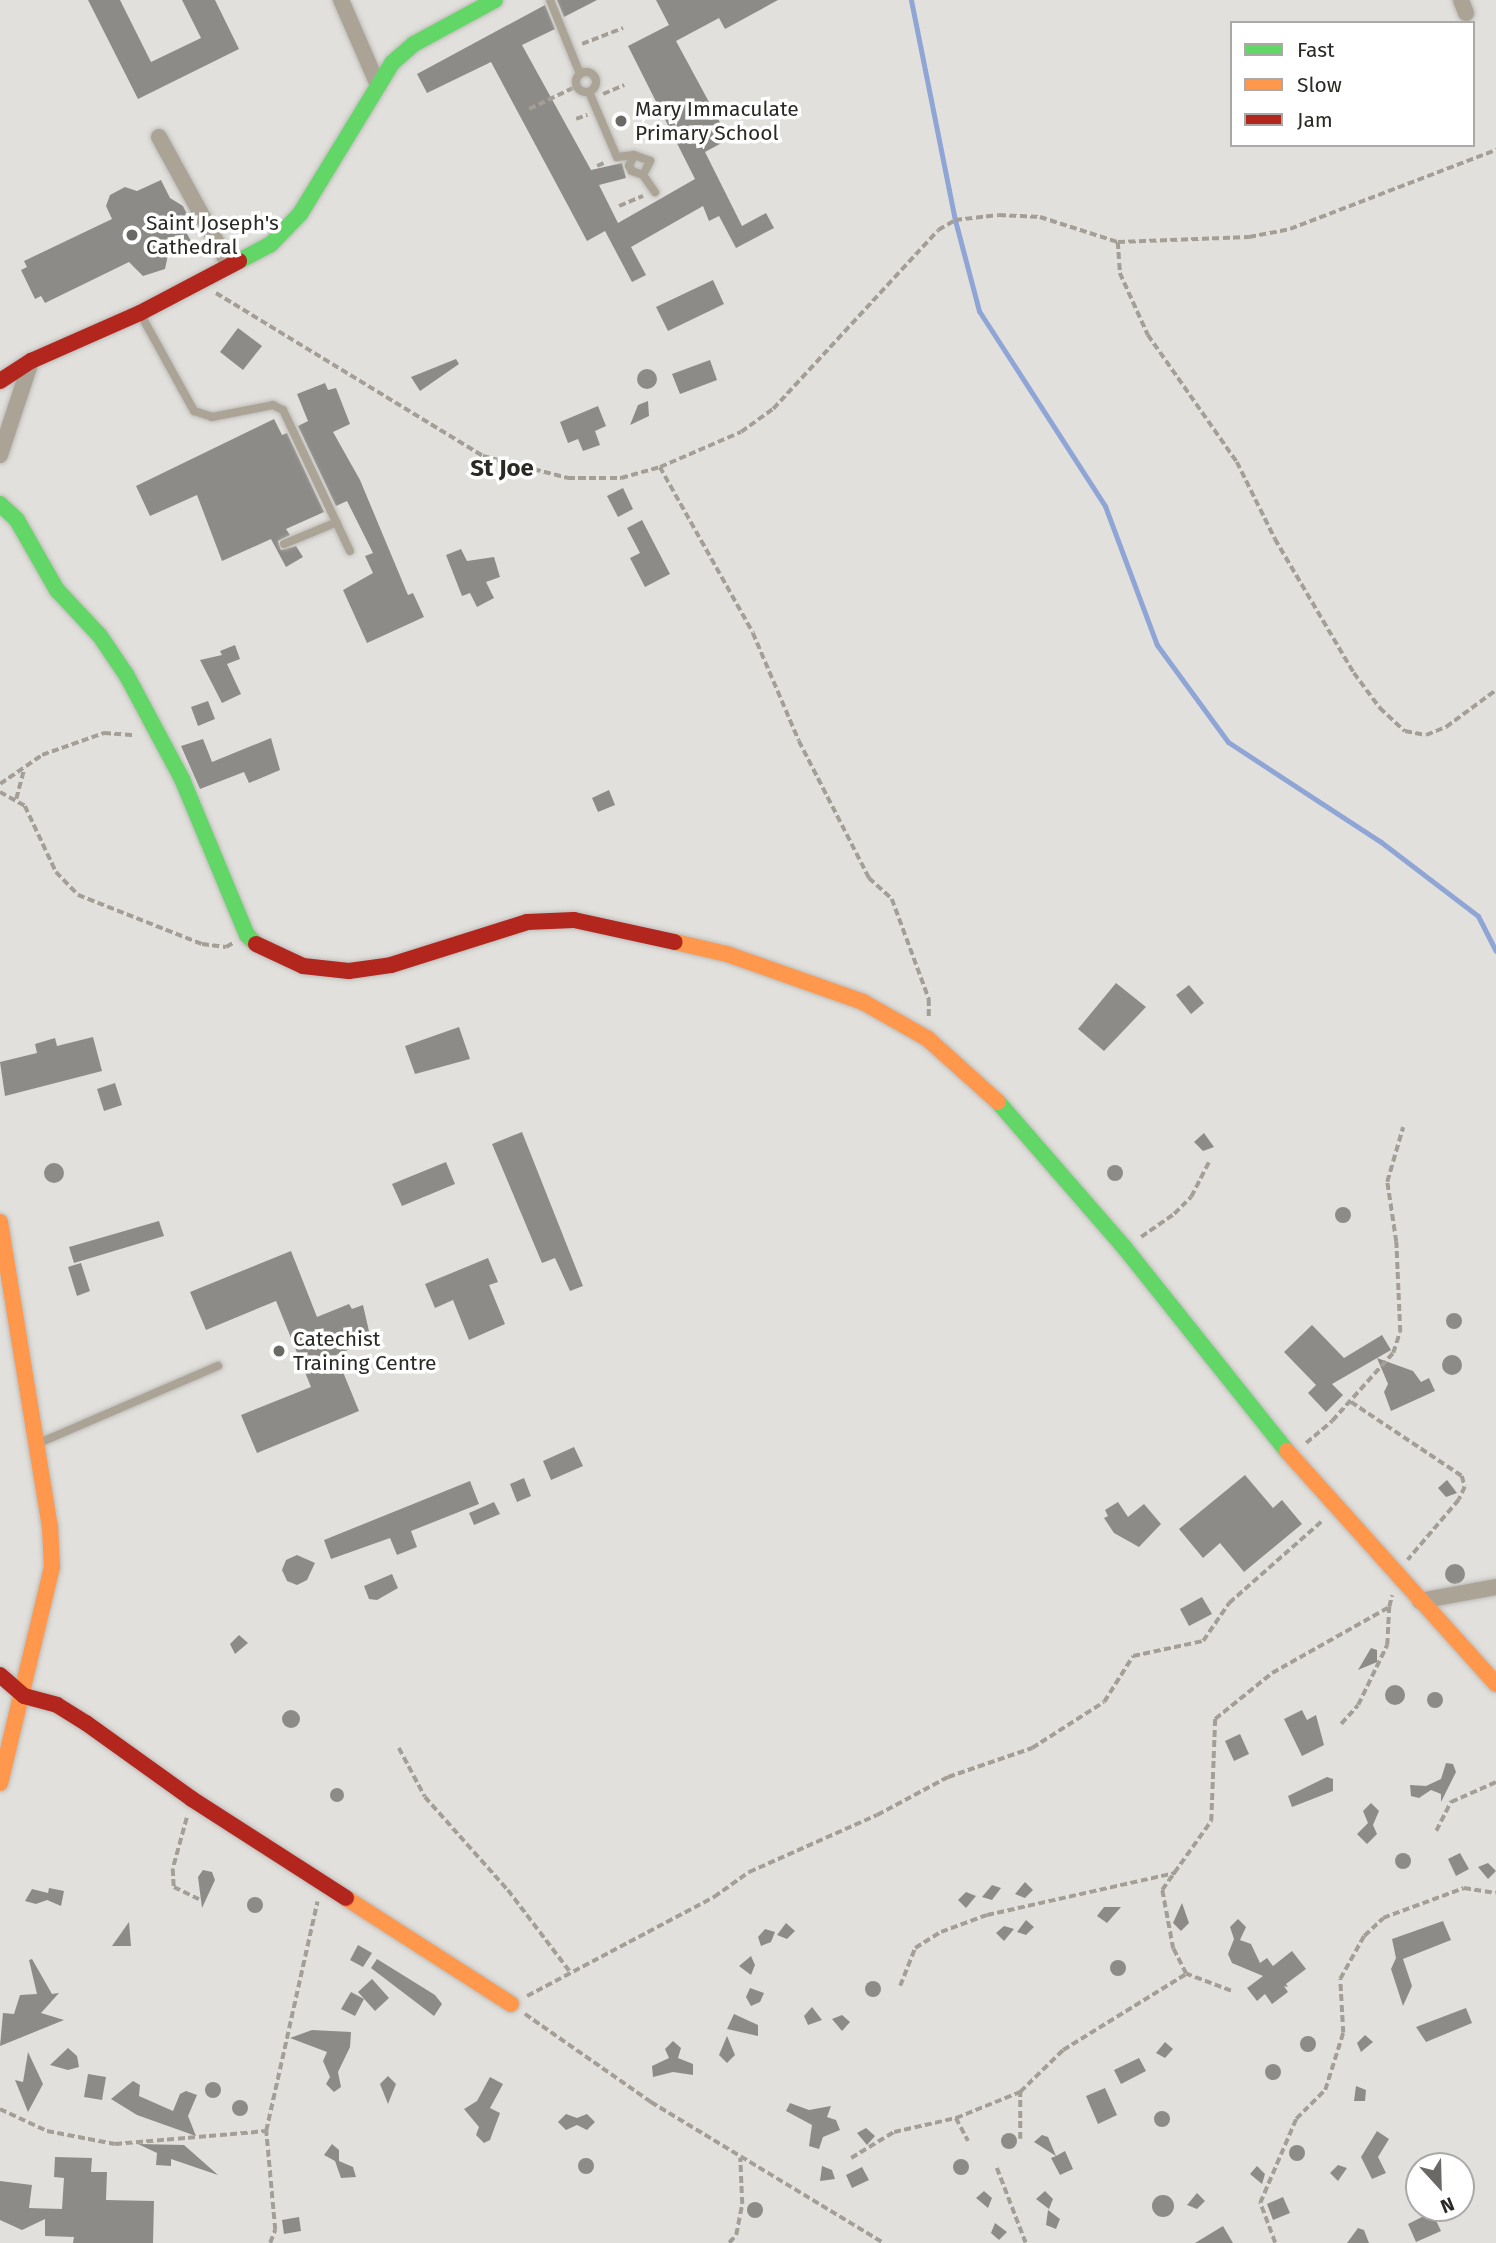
<!DOCTYPE html>
<html>
<head>
<meta charset="utf-8">
<style>
  body { margin:0 }
  #map { position:relative; width:1496px; height:2243px; overflow:hidden; background:#e2e0dc; font-family:"Fira Sans",sans-serif }
  div>[style] { position:absolute }
  [style*='--x'] { left:calc(var(--x)*1px); top:calc(var(--y)*1px); width:calc(var(--w)*1px); rotate:calc(var(--a)*1deg) }
  .stream>* { height:5px; margin:-2.5px; padding:0 2.5px; transform-origin:2.5px; border-radius:2.5px; background:#8fa5d6 }
  .building>* { inset:0; background:#8d8b88 }
  .round { border-radius:50% }
  .path>* { height:3.5px; margin-top:-1.75px; transform-origin:0; background:repeating-linear-gradient(90deg,#a49f96 0 7px,transparent 0 10.5px) }
  .roads { filter:drop-shadow(0 0 2px #bcbbb8) drop-shadow(0 0 2px #bcbbb8) }
  .lane>* { height:8px; margin:-4px; padding:0 4px; transform-origin:4px; border-radius:4px; background:#aba496 }
  .lane>.ring { margin:-4px; padding:0; box-sizing:content-box; background:none; border:8px solid #aba496; border-radius:50% }
  .street>* { height:16px; margin:-8px; padding:0 8px; transform-origin:8px; border-radius:8px; background:#aba496 }
  .fast>* { height:16px; margin:-8px; padding:0 8px; transform-origin:8px; border-radius:8px; background:#63d668 }
  .slow>* { height:16px; margin:-8px; padding:0 8px; transform-origin:8px; border-radius:8px; background:#ff974d }
  .jam>* { height:16px; margin:-8px; padding:0 8px; transform-origin:8px; border-radius:8px; background:#b3261e }
  .dots>* { width:19px; height:19px; translate:-50% -50%; box-sizing:border-box; border:4px solid #fff; border-radius:50% }
  span { translate:-50% -50%; white-space:nowrap; text-align:center; line-height:1.15; -webkit-text-stroke:7px #fff; paint-order:stroke }
  .poi-label { font-size:21px; color:#2a2925 }
  .left { translate:0 -50%; text-align:left }
  .quarter-label { font-size:24px; color:#2a2925; font-weight:700 }
  .legend { position:absolute; left:1230px; top:21px; width:245px; height:126px; box-sizing:border-box; background:#fff; border:2px solid #aaa9a8; margin:0; padding:9px 12px; list-style:none; font-size:21px; color:#2a2925 }
  .legend li { display:flex; align-items:center; gap:14px; height:35px }
  .legend b { width:35px; border:2px solid #aaa9a8 }
  .north { position:absolute; left:1405px; top:2152px; width:70px; height:70px; box-sizing:border-box; background:#fff; border:2px solid #aaa9a8; border-radius:50%; rotate:158deg; font-size:19px; font-weight:700; line-height:28px; text-align:center; color:#2a2925 }
  .north::after { content:''; display:block; margin:auto; width:24px; height:32px; background:#6a6965; clip-path:polygon(50% 0,100% 100%,50% 72%,0 100%) }
</style>
</head>
<body>
<div id="map">
  <div class="stream">
    <i style="--x:911;--y:0;--w:224;--a:78.7"></i>
    <i style="--x:955;--y:220;--w:94;--a:75.2"></i>
    <i style="--x:979;--y:311;--w:232;--a:57.1"></i>
    <i style="--x:1105;--y:506;--w:148;--a:69.5"></i>
    <i style="--x:1157;--y:645;--w:120;--a:53.8"></i>
    <i style="--x:1228;--y:742;--w:183;--a:33.2"></i>
    <i style="--x:1381;--y:842;--w:122;--a:37.3"></i>
    <i style="--x:1478;--y:916;--w:39;--a:63"></i>
  </div>
  <div class="building">
    <i style="clip-path:polygon(88px 0,120px 0,151px 62px,201px 38px,182px 0,215px 0,239px 49px,138px 99px)"></i>
    <i style="clip-path:polygon(557px 0,597px 0,564px 17px)"></i>
    <i style="clip-path:polygon(656px 0,778px 0,725px 29px,719px 18px,676px 41px,729px 139px,705px 152px,742px 226px,766px 213px,774px 228px,736px 248px,719px 216px,709px 221px,703px 206px,631px 247px,646px 275px,632px 282px,605px 231px,587px 241px,491px 62px,427px 93px,417px 74px,545px 5px,555px 29px,522px 45px,591px 170px,622px 163px,626px 178px,599px 185px,618px 223px,695px 179px,628px 46px,669px 25px)"></i>
    <i style="clip-path:polygon(161px 180px,170px 198px,183px 206px,187px 214px,184px 228px,192px 243px,168px 255px,165px 269px,143px 276px,129px 262px,45px 303px,41px 296px,35px 299px,21px 270px,27px 267px,24px 261px,112px 219px,106px 206px,110px 195px,125px 187px,137px 191px)"></i>
    <i style="clip-path:polygon(713px 280px,724px 304px,668px 331px,656px 307px)"></i>
    <i style="clip-path:polygon(238px 328px,262px 346px,243px 370px,220px 352px)"></i>
    <i style="clip-path:polygon(456px 359px,459px 364px,420px 391px,411px 377px)"></i>
    <i style="clip-path:polygon(710px 360px,717px 380px,680px 394px,672px 374px)"></i>
    <i class="round" style="left:637px;top:369px;width:20px;height:20px"></i>
    <i style="clip-path:polygon(325px 383px,328px 390px,336px 388px,350px 424px,333px 432px,360px 480px,408px 595px,413px 593px,424px 617px,367px 643px,343px 590px,373px 573px,365px 556px,373px 553px,347px 501px,336px 506px,298px 426px,308px 421px,297px 394px)"></i>
    <i style="clip-path:polygon(648px 401px,649px 416px,630px 425px,638px 405px)"></i>
    <i style="clip-path:polygon(598px 406px,606px 426px,595px 431px,600px 445px,583px 451px,578px 439px,568px 443px,560px 422px)"></i>
    <i style="clip-path:polygon(274px 419px,282px 435px,287px 433px,324px 512px,286px 529px,290px 535px,278px 541px,281px 550px,296px 546px,303px 557px,286px 567px,271px 539px,222px 561px,197px 495px,150px 516px,136px 486px)"></i>
    <i style="clip-path:polygon(623px 488px,633px 509px,618px 517px,607px 496px)"></i>
    <i style="clip-path:polygon(642px 520px,670px 574px,645px 587px,630px 558px,640px 553px,627px 528px)"></i>
    <i style="clip-path:polygon(461px 549px,467px 561px,494px 557px,500px 577px,486px 582px,494px 598px,477px 607px,470px 593px,462px 596px,446px 555px)"></i>
    <i style="clip-path:polygon(235px 645px,240px 659px,227px 664px,241px 694px,222px 703px,200px 660px,222px 655px,220px 651px)"></i>
    <i style="clip-path:polygon(208px 701px,215px 719px,198px 726px,191px 707px)"></i>
    <i style="clip-path:polygon(271px 738px,280px 770px,249px 783px,244px 772px,200px 789px,181px 746px,203px 739px,212px 762px)"></i>
    <i style="clip-path:polygon(609px 790px,615px 805px,598px 812px,592px 798px)"></i>
    <i style="clip-path:polygon(1116px 983px,1146px 1007px,1104px 1051px,1078px 1029px)"></i>
    <i style="clip-path:polygon(1189px 985px,1204px 1003px,1191px 1014px,1176px 995px)"></i>
    <i style="clip-path:polygon(459px 1027px,470px 1059px,415px 1074px,405px 1046px)"></i>
    <i style="clip-path:polygon(93px 1037px,102px 1071px,5px 1096px,0 1062px,37px 1053px,35px 1044px,55px 1038px,57px 1046px)"></i>
    <i style="clip-path:polygon(115px 1083px,122px 1105px,104px 1111px,97px 1089px)"></i>
    <i style="clip-path:polygon(522px 1132px,583px 1286px,570px 1291px,555px 1258px,542px 1263px,492px 1144px)"></i>
    <i style="clip-path:polygon(1204px 1133px,1214px 1147px,1203px 1151px,1194px 1142px)"></i>
    <i style="clip-path:polygon(446px 1162px,455px 1184px,402px 1206px,392px 1184px)"></i>
    <i class="round" style="left:44px;top:1163px;width:20px;height:20px"></i>
    <i class="round" style="left:1107px;top:1165px;width:16px;height:16px"></i>
    <i class="round" style="left:1335px;top:1207px;width:16px;height:16px"></i>
    <i style="clip-path:polygon(159px 1221px,164px 1236px,74px 1263px,69px 1247px)"></i>
    <i style="clip-path:polygon(291px 1251px,317px 1317px,349px 1304px,352px 1309px,363px 1305px,371px 1340px,336px 1355px,359px 1411px,257px 1453px,241px 1415px,311px 1387px,276px 1301px,206px 1330px,190px 1292px)"></i>
    <i style="clip-path:polygon(488px 1258px,498px 1282px,489px 1285px,505px 1324px,469px 1340px,453px 1300px,435px 1308px,425px 1284px)"></i>
    <i style="clip-path:polygon(81px 1263px,90px 1291px,77px 1296px,68px 1267px)"></i>
    <i class="round" style="left:1446px;top:1313px;width:16px;height:16px"></i>
    <i style="clip-path:polygon(1312px 1325px,1344px 1358px,1382px 1335px,1391px 1350px,1332px 1384px,1343px 1395px,1326px 1412px,1308px 1393px,1316px 1385px,1284px 1352px)"></i>
    <i class="round" style="left:1442px;top:1355px;width:20px;height:20px"></i>
    <i style="clip-path:polygon(1377px 1358px,1413px 1371px,1421px 1382px,1429px 1378px,1435px 1391px,1391px 1411px,1384px 1392px,1388px 1384px)"></i>
    <i style="clip-path:polygon(574px 1447px,583px 1466px,551px 1480px,543px 1461px)"></i>
    <i style="clip-path:polygon(1245px 1475px,1273px 1508px,1282px 1500px,1302px 1524px,1244px 1572px,1220px 1543px,1203px 1558px,1179px 1529px)"></i>
    <i style="clip-path:polygon(524px 1478px,531px 1496px,517px 1502px,510px 1484px)"></i>
    <i style="clip-path:polygon(1447px 1480px,1457px 1493px,1446px 1497px,1438px 1488px)"></i>
    <i style="clip-path:polygon(470px 1481px,479px 1504px,411px 1531px,417px 1547px,397px 1555px,390px 1538px,331px 1559px,324px 1540px)"></i>
    <i style="clip-path:polygon(494px 1502px,500px 1514px,474px 1525px,469px 1513px)"></i>
    <i style="clip-path:polygon(1118px 1502px,1128px 1517px,1144px 1504px,1161px 1524px,1139px 1547px,1114px 1533px,1104px 1518px,1108px 1516px,1105px 1510px)"></i>
    <i style="clip-path:polygon(297px 1555px,315px 1563px,307px 1580px,297px 1585px,287px 1581px,282px 1570px,286px 1560px)"></i>
    <i class="round" style="left:1445px;top:1564px;width:20px;height:20px"></i>
    <i style="clip-path:polygon(392px 1574px,398px 1588px,377px 1600px,369px 1599px,364px 1586px)"></i>
    <i style="clip-path:polygon(1202px 1597px,1212px 1614px,1189px 1626px,1180px 1609px)"></i>
    <i style="clip-path:polygon(239px 1635px,248px 1643px,235px 1654px,230px 1644px)"></i>
    <i style="clip-path:polygon(1371px 1648px,1377px 1650px,1377px 1662px,1358px 1670px)"></i>
    <i class="round" style="left:1385px;top:1685px;width:20px;height:20px"></i>
    <i class="round" style="left:1427px;top:1692px;width:16px;height:16px"></i>
    <i style="clip-path:polygon(1302px 1710px,1307px 1720px,1316px 1715px,1324px 1745px,1302px 1756px,1284px 1719px)"></i>
    <i class="round" style="left:282px;top:1710px;width:18px;height:18px"></i>
    <i style="clip-path:polygon(1240px 1734px,1249px 1754px,1234px 1761px,1225px 1741px)"></i>
    <i style="clip-path:polygon(1446px 1763px,1453px 1764px,1456px 1772px,1441px 1802px,1441px 1794px,1431px 1790px,1419px 1798px,1411px 1796px,1410px 1785px,1426px 1786px,1441px 1779px)"></i>
    <i style="clip-path:polygon(1327px 1777px,1333px 1779px,1333px 1791px,1292px 1807px,1288px 1796px)"></i>
    <i class="round" style="left:330px;top:1788px;width:14px;height:14px"></i>
    <i style="clip-path:polygon(1371px 1803px,1379px 1811px,1373px 1825px,1377px 1834px,1367px 1844px,1357px 1834px,1368px 1823px,1363px 1811px)"></i>
    <i style="clip-path:polygon(1460px 1853px,1469px 1869px,1456px 1876px,1448px 1859px)"></i>
    <i class="round" style="left:1395px;top:1853px;width:16px;height:16px"></i>
    <i style="clip-path:polygon(1488px 1863px,1496px 1871px,1488px 1879px,1478px 1867px)"></i>
    <i style="clip-path:polygon(203px 1870px,212px 1872px,215px 1880px,202px 1908px,198px 1877px)"></i>
    <i style="clip-path:polygon(1025px 1882px,1033px 1890px,1025px 1898px,1015px 1894px)"></i>
    <i style="clip-path:polygon(992px 1885px,1001px 1888px,992px 1900px,982px 1897px)"></i>
    <i style="clip-path:polygon(49px 1888px,64px 1891px,61px 1906px,47px 1900px,36px 1904px,25px 1901px,32px 1889px,48px 1893px)"></i>
    <i style="clip-path:polygon(966px 1892px,976px 1896px,966px 1908px,958px 1900px)"></i>
    <i class="round" style="left:247px;top:1897px;width:16px;height:16px"></i>
    <i style="clip-path:polygon(1182px 1903px,1189px 1923px,1181px 1931px,1173px 1923px)"></i>
    <i style="clip-path:polygon(1121px 1907px,1107px 1923px,1097px 1916px,1104px 1907px)"></i>
    <i style="clip-path:polygon(1238px 1919px,1246px 1927px,1240px 1940px,1251px 1944px,1260px 1963px,1267px 1958px,1273px 1966px,1292px 1951px,1306px 1969px,1286px 1984px,1288px 1987px,1284px 1986px,1288px 1992px,1272px 2004px,1265px 1994px,1257px 2001px,1247px 1988px,1263px 1976px,1232px 1963px,1228px 1954px,1234px 1939px,1230px 1927px)"></i>
    <i style="clip-path:polygon(1026px 1920px,1034px 1927px,1026px 1935px,1017px 1932px)"></i>
    <i style="clip-path:polygon(1443px 1921px,1451px 1940px,1403px 1959px,1412px 1986px,1403px 2006px,1391px 1969px,1396px 1958px,1392px 1939px)"></i>
    <i style="clip-path:polygon(129px 1922px,131px 1946px,112px 1946px)"></i>
    <i style="clip-path:polygon(786px 1923px,795px 1931px,787px 1939px,777px 1935px)"></i>
    <i style="clip-path:polygon(1004px 1926px,1014px 1929px,1004px 1941px,996px 1933px)"></i>
    <i style="clip-path:polygon(765px 1929px,775px 1932px,771px 1942px,761px 1946px,758px 1937px)"></i>
    <i style="clip-path:polygon(358px 1945px,372px 1953px,363px 1967px,350px 1960px)"></i>
    <i style="clip-path:polygon(751px 1956px,755px 1965px,751px 1975px,739px 1966px)"></i>
    <i style="clip-path:polygon(32px 1959px,52px 1994px,59px 1993px,41px 2013px,64px 2020px,0 2046px,3px 2013px,14px 2014px,20px 1995px,37px 1994px,29px 1960px)"></i>
    <i style="clip-path:polygon(377px 1959px,435px 1995px,442px 2004px,434px 2016px,371px 1968px)"></i>
    <i class="round" style="left:1110px;top:1960px;width:16px;height:16px"></i>
    <i style="clip-path:polygon(372px 1979px,389px 1998px,375px 2011px,358px 1992px)"></i>
    <i class="round" style="left:865px;top:1981px;width:16px;height:16px"></i>
    <i style="clip-path:polygon(750px 1988px,764px 1993px,760px 2002px,751px 2006px,746px 1997px)"></i>
    <i style="clip-path:polygon(351px 1992px,364px 1999px,355px 2016px,341px 2009px)"></i>
    <i style="clip-path:polygon(812px 2007px,822px 2020px,808px 2025px,804px 2016px)"></i>
    <i style="clip-path:polygon(1466px 2008px,1472px 2023px,1426px 2042px,1416px 2027px)"></i>
    <i style="clip-path:polygon(734px 2014px,758px 2025px,758px 2036px,727px 2029px)"></i>
    <i style="clip-path:polygon(842px 2015px,850px 2022px,842px 2031px,832px 2019px)"></i>
    <i style="clip-path:polygon(312px 2030px,351px 2032px,350px 2047px,338px 2072px,341px 2087px,334px 2092px,326px 2084px,330px 2077px,323px 2061px,327px 2052px,290px 2038px)"></i>
    <i style="clip-path:polygon(1365px 2035px,1373px 2042px,1361px 2052px,1357px 2043px)"></i>
    <i style="clip-path:polygon(727px 2036px,735px 2055px,727px 2063px,719px 2055px)"></i>
    <i class="round" style="left:1300px;top:2036px;width:16px;height:16px"></i>
    <i style="clip-path:polygon(673px 2041px,681px 2048px,678px 2058px,693px 2064px,693px 2075px,673px 2072px,653px 2077px,652px 2066px,669px 2058px,665px 2049px)"></i>
    <i style="clip-path:polygon(1165px 2042px,1173px 2049px,1165px 2058px,1156px 2053px)"></i>
    <i style="clip-path:polygon(68px 2048px,77px 2056px,79px 2067px,68px 2070px,50px 2065px)"></i>
    <i style="clip-path:polygon(28px 2052px,43px 2084px,28px 2112px,15px 2080px,23px 2082px)"></i>
    <i style="clip-path:polygon(1139px 2058px,1146px 2071px,1121px 2084px,1114px 2070px)"></i>
    <i class="round" style="left:1265px;top:2064px;width:16px;height:16px"></i>
    <i style="clip-path:polygon(88px 2074px,106px 2077px,102px 2100px,84px 2097px)"></i>
    <i style="clip-path:polygon(388px 2076px,396px 2084px,388px 2104px,380px 2084px)"></i>
    <i style="clip-path:polygon(490px 2077px,503px 2084px,490px 2108px,500px 2113px,490px 2140px,484px 2143px,476px 2135px,479px 2127px,464px 2109px,477px 2101px)"></i>
    <i style="clip-path:polygon(133px 2081px,140px 2085px,139px 2096px,173px 2111px,180px 2094px,186px 2091px,197px 2095px,188px 2116px,196px 2136px,137px 2115px,111px 2099px)"></i>
    <i class="round" style="left:205px;top:2082px;width:16px;height:16px"></i>
    <i style="clip-path:polygon(1356px 2086px,1366px 2090px,1365px 2101px,1354px 2101px)"></i>
    <i style="clip-path:polygon(1105px 2088px,1117px 2115px,1098px 2124px,1086px 2096px)"></i>
    <i class="round" style="left:232px;top:2100px;width:16px;height:16px"></i>
    <i style="clip-path:polygon(790px 2103px,809px 2110px,831px 2106px,827px 2117px,836px 2120px,840px 2130px,823px 2137px,819px 2149px,809px 2146px,812px 2125px,786px 2111px)"></i>
    <i class="round" style="left:1154px;top:2111px;width:16px;height:16px"></i>
    <i style="clip-path:polygon(566px 2114px,577px 2118px,587px 2114px,595px 2122px,587px 2130px,577px 2125px,566px 2130px,558px 2122px)"></i>
    <i style="clip-path:polygon(866px 2128px,875px 2136px,867px 2145px,857px 2133px)"></i>
    <i style="clip-path:polygon(1377px 2131px,1389px 2139px,1378px 2157px,1386px 2173px,1372px 2179px,1361px 2157px)"></i>
    <i class="round" style="left:1001px;top:2133px;width:16px;height:16px"></i>
    <i style="clip-path:polygon(1042px 2135px,1048px 2137px,1056px 2156px,1065px 2151px,1073px 2169px,1060px 2175px,1051px 2158px,1056px 2156px,1034px 2142px)"></i>
    <i style="clip-path:polygon(138px 2144px,184px 2145px,218px 2175px,171px 2159px,171px 2166px,156px 2165px,157px 2153px)"></i>
    <i style="clip-path:polygon(332px 2144px,339px 2150px,339px 2161px,353px 2167px,356px 2177px,341px 2178px,335px 2161px,324px 2155px)"></i>
    <i class="round" style="left:1289px;top:2145px;width:16px;height:16px"></i>
    <i style="clip-path:polygon(55px 2157px,92px 2158px,91px 2172px,107px 2172px,106px 2200px,154px 2201px,153px 2243px,73px 2243px,74px 2237px,45px 2236px,45px 2219px,22px 2230px,0 2220px,0 2181px,32px 2185px,29px 2208px,62px 2209px,64px 2178px,54px 2177px)"></i>
    <i class="round" style="left:578px;top:2158px;width:16px;height:16px"></i>
    <i class="round" style="left:953px;top:2159px;width:16px;height:16px"></i>
    <i style="clip-path:polygon(1338px 2165px,1347px 2168px,1338px 2181px,1330px 2173px)"></i>
    <i style="clip-path:polygon(822px 2166px,832px 2170px,835px 2179px,820px 2181px)"></i>
    <i style="clip-path:polygon(1257px 2166px,1265px 2174px,1262px 2184px,1250px 2174px)"></i>
    <i style="clip-path:polygon(862px 2167px,869px 2180px,852px 2188px,846px 2175px)"></i>
    <i style="clip-path:polygon(984px 2191px,992px 2198px,988px 2208px,976px 2198px)"></i>
    <i style="clip-path:polygon(1045px 2191px,1053px 2199px,1049px 2209px,1036px 2199px)"></i>
    <i style="clip-path:polygon(1197px 2193px,1205px 2201px,1197px 2209px,1187px 2205px)"></i>
    <i class="round" style="left:1152px;top:2195px;width:22px;height:22px"></i>
    <i style="clip-path:polygon(1283px 2197px,1290px 2213px,1273px 2220px,1267px 2204px)"></i>
    <i class="round" style="left:747px;top:2202px;width:16px;height:16px"></i>
    <i style="clip-path:polygon(1048px 2210px,1060px 2219px,1056px 2229px,1046px 2225px)"></i>
    <i style="clip-path:polygon(1432px 2212px,1441px 2231px,1416px 2242px,1408px 2224px)"></i>
    <i style="clip-path:polygon(299px 2217px,301px 2231px,284px 2234px,282px 2220px)"></i>
    <i style="clip-path:polygon(995px 2223px,1007px 2232px,999px 2240px,991px 2233px)"></i>
    <i style="clip-path:polygon(1223px 2226px,1233px 2243px,1195px 2243px)"></i>
    <i style="clip-path:polygon(1358px 2228px,1364px 2230px,1369px 2243px,1347px 2243px)"></i>
  </div>
  <div class="path">
    <i style="--x:582;--y:44;--w:44;--a:-21.3"></i>
    <i style="--x:603;--y:94;--w:23;--a:-23"></i>
    <i style="--x:529;--y:109;--w:53;--a:-25.6"></i>
    <i style="--x:576;--y:119;--w:12;--a:-20"></i>
    <i style="--x:597;--y:166;--w:10;--a:-24"></i>
    <i style="--x:619;--y:206;--w:26;--a:-23"></i>
    <i style="--x:1118;--y:242;--w:31;--a:86"></i>
    <i style="--x:1120;--y:273;--w:68;--a:65.7"></i>
    <i style="--x:1148;--y:335;--w:155;--a:55"></i>
    <i style="--x:1237;--y:462;--w:86;--a:63.7"></i>
    <i style="--x:1275;--y:539;--w:156;--a:59.5"></i>
    <i style="--x:1354;--y:673;--w:44;--a:53.4"></i>
    <i style="--x:1380;--y:708;--w:34;--a:43"></i>
    <i style="--x:1405;--y:731;--w:21;--a:11"></i>
    <i style="--x:1426;--y:735;--w:22;--a:-22"></i>
    <i style="--x:1446;--y:727;--w:62;--a:-36.5"></i>
    <i style="--x:216;--y:293;--w:313;--a:31.4"></i>
    <i style="--x:483;--y:456;--w:88;--a:14.5"></i>
    <i style="--x:568;--y:478;--w:53;--a:0"></i>
    <i style="--x:621;--y:478;--w:41;--a:-15.8"></i>
    <i style="--x:660;--y:467;--w:88;--a:-23.4"></i>
    <i style="--x:741;--y:432;--w:39;--a:-36"></i>
    <i style="--x:773;--y:409;--w:243;--a:-47.3"></i>
    <i style="--x:938;--y:230;--w:20;--a:-30"></i>
    <i style="--x:955;--y:220;--w:44;--a:-6.5"></i>
    <i style="--x:999;--y:215;--w:41;--a:2.8"></i>
    <i style="--x:1040;--y:217;--w:82;--a:17.8"></i>
    <i style="--x:1118;--y:242;--w:131;--a:-2.2"></i>
    <i style="--x:1249;--y:237;--w:42;--a:-11"></i>
    <i style="--x:1290;--y:229;--w:221;--a:-21"></i>
    <i style="--x:660;--y:467;--w:190;--a:60.7"></i>
    <i style="--x:753;--y:633;--w:117;--a:66.9"></i>
    <i style="--x:799;--y:741;--w:154;--a:62.9"></i>
    <i style="--x:869;--y:878;--w:31;--a:42"></i>
    <i style="--x:892;--y:899;--w:107;--a:69.7"></i>
    <i style="--x:929;--y:999;--w:18;--a:90"></i>
    <i style="--x:0;--y:784;--w:51;--a:-34.6"></i>
    <i style="--x:42;--y:755;--w:66;--a:-19.5"></i>
    <i style="--x:104;--y:733;--w:31;--a:4"></i>
    <i style="--x:0;--y:792;--w:29;--a:29"></i>
    <i style="--x:25;--y:806;--w:73;--a:64.8"></i>
    <i style="--x:56;--y:872;--w:32;--a:46"></i>
    <i style="--x:78;--y:895;--w:133;--a:21.6"></i>
    <i style="--x:202;--y:944;--w:24;--a:7"></i>
    <i style="--x:226;--y:947;--w:8;--a:-30"></i>
    <i style="--x:16;--y:799;--w:30;--a:-75"></i>
    <i style="--x:1141;--y:1237;--w:40;--a:-34.9"></i>
    <i style="--x:1174;--y:1214;--w:24;--a:-45"></i>
    <i style="--x:1191;--y:1197;--w:39;--a:-63"></i>
    <i style="--x:1351;--y:1402;--w:133;--a:33.7"></i>
    <i style="--x:1462;--y:1476;--w:11;--a:75"></i>
    <i style="--x:1465;--y:1487;--w:14;--a:115"></i>
    <i style="--x:1459;--y:1500;--w:79;--a:130.4"></i>
    <i style="--x:1306;--y:1443;--w:34;--a:-40"></i>
    <i style="--x:1332;--y:1421;--w:91;--a:-48.1"></i>
    <i style="--x:1393;--y:1353;--w:22;--a:-72"></i>
    <i style="--x:1400;--y:1332;--w:90;--a:-92.5"></i>
    <i style="--x:1396;--y:1242;--w:61;--a:-98.5"></i>
    <i style="--x:1387;--y:1182;--w:57;--a:-73.8"></i>
    <i style="--x:1341;--y:1724;--w:25;--a:-48"></i>
    <i style="--x:1358;--y:1705;--w:67;--a:-64.2"></i>
    <i style="--x:1387;--y:1645;--w:38;--a:-87"></i>
    <i style="--x:399;--y:1748;--w:55;--a:62"></i>
    <i style="--x:425;--y:1797;--w:125;--a:48.3"></i>
    <i style="--x:508;--y:1890;--w:104;--a:52.8"></i>
    <i style="--x:187;--y:1818;--w:53;--a:105.4"></i>
    <i style="--x:173;--y:1869;--w:18;--a:87"></i>
    <i style="--x:174;--y:1887;--w:28;--a:26"></i>
    <i style="--x:1436;--y:1831;--w:33;--a:-63"></i>
    <i style="--x:1451;--y:1802;--w:49;--a:-24"></i>
    <i style="--x:900;--y:1986;--w:41;--a:-68.5"></i>
    <i style="--x:915;--y:1948;--w:31;--a:-32"></i>
    <i style="--x:941;--y:1932;--w:49;--a:-20.3"></i>
    <i style="--x:987;--y:1915;--w:193;--a:-12.6"></i>
    <i style="--x:1231;--y:1991;--w:48;--a:-159.3"></i>
    <i style="--x:1186;--y:1974;--w:28;--a:-117"></i>
    <i style="--x:1173;--y:1949;--w:60;--a:-100.6"></i>
    <i style="--x:1162;--y:1890;--w:85;--a:-54.6"></i>
    <i style="--x:1211;--y:1821;--w:102;--a:-87.8"></i>
    <i style="--x:1215;--y:1719;--w:73;--a:-38.9"></i>
    <i style="--x:1272;--y:1673;--w:134;--a:-29.4"></i>
    <i style="--x:1389;--y:1607;--w:12;--a:-76"></i>
    <i style="--x:527;--y:1996;--w:212;--a:-27.9"></i>
    <i style="--x:714;--y:1897;--w:43;--a:-35.5"></i>
    <i style="--x:749;--y:1872;--w:140;--a:-24"></i>
    <i style="--x:877;--y:1815;--w:81;--a:-28.2"></i>
    <i style="--x:948;--y:1777;--w:89;--a:-19"></i>
    <i style="--x:1032;--y:1748;--w:85;--a:-32.6"></i>
    <i style="--x:1104;--y:1702;--w:54;--a:-57.8"></i>
    <i style="--x:1133;--y:1656;--w:72;--a:-12.1"></i>
    <i style="--x:1203;--y:1641;--w:46;--a:-55.6"></i>
    <i style="--x:1229;--y:1603;--w:125;--a:-41.4"></i>
    <i style="--x:525;--y:2014;--w:154;--a:34.9"></i>
    <i style="--x:651;--y:2102;--w:272;--a:31.2"></i>
    <i style="--x:0;--y:2109;--w:52;--a:25.1"></i>
    <i style="--x:47;--y:2131;--w:69;--a:10.8"></i>
    <i style="--x:115;--y:2144;--w:152;--a:-4.9"></i>
    <i style="--x:956;--y:2118;--w:26;--a:62"></i>
    <i style="--x:1020;--y:2139;--w:47;--a:-90"></i>
    <i style="--x:851;--y:2158;--w:50;--a:-31.2"></i>
    <i style="--x:894;--y:2132;--w:64;--a:-12.7"></i>
    <i style="--x:956;--y:2118;--w:69;--a:-22.1"></i>
    <i style="--x:1020;--y:2092;--w:60;--a:-44.3"></i>
    <i style="--x:1063;--y:2050;--w:145;--a:-31.7"></i>
    <i style="--x:997;--y:2168;--w:80;--a:68.9"></i>
    <i style="--x:270;--y:2243;--w:14;--a:-69"></i>
    <i style="--x:275;--y:2230;--w:99;--a:-95.2"></i>
    <i style="--x:266;--y:2131;--w:235;--a:-77.4"></i>
    <i style="--x:729;--y:2243;--w:11;--a:-49"></i>
    <i style="--x:736;--y:2235;--w:32;--a:-79"></i>
    <i style="--x:742;--y:2204;--w:46;--a:-92.5"></i>
    <i style="--x:1275;--y:2243;--w:43;--a:-110.6"></i>
    <i style="--x:1260;--y:2203;--w:91;--a:-66.8"></i>
    <i style="--x:1296;--y:2119;--w:41;--a:-45"></i>
    <i style="--x:1325;--y:2090;--w:60;--a:-72.5"></i>
    <i style="--x:1343;--y:2033;--w:54;--a:-93.2"></i>
    <i style="--x:1340;--y:1979;--w:49;--a:-60.8"></i>
    <i style="--x:1364;--y:1936;--w:26;--a:-43"></i>
    <i style="--x:1383;--y:1918;--w:86;--a:-20.3"></i>
    <i style="--x:1464;--y:1888;--w:32;--a:9"></i>
  </div>
  <div class="roads">
    <div class="lane">
      <i style="--x:550;--y:0;--w:80;--a:67.9"></i>
      <i class="ring" style="left:576px;top:72px;width:12px;height:12px"></i>
      <i style="--x:589;--y:92;--w:71;--a:66.7"></i>
      <i style="--x:617;--y:157;--w:17;--a:-7"></i>
      <i style="--x:643;--y:175;--w:16;--a:-63"></i>
      <i style="--x:650;--y:161;--w:17;--a:-159"></i>
      <i style="--x:634;--y:155;--w:12;--a:114"></i>
      <i style="--x:629;--y:166;--w:6;--a:59"></i>
      <i style="--x:632;--y:171;--w:12;--a:20"></i>
      <i style="--x:643;--y:175;--w:21;--a:55"></i>
      <i style="--x:141;--y:315;--w:110;--a:61.1"></i>
      <i style="--x:194;--y:411;--w:19;--a:18"></i>
      <i style="--x:212;--y:417;--w:62;--a:-11.1"></i>
      <i style="--x:273;--y:405;--w:11;--a:27"></i>
      <i style="--x:283;--y:410;--w:156;--a:64.6"></i>
      <i style="--x:284;--y:544;--w:57;--a:-22.5"></i>
      <i style="--x:39;--y:1443;--w:195;--a:-23.3"></i>
    </div>
    <div class="street">
      <i style="--x:341;--y:0;--w:93;--a:66.5"></i>
      <i style="--x:1461;--y:0;--w:14;--a:69"></i>
      <i style="--x:159;--y:137;--w:146;--a:61.3"></i>
      <i style="--x:0;--y:455;--w:99;--a:-71.7"></i>
      <i style="--x:1420;--y:1601;--w:77;--a:-10.4"></i>
    </div>
    <div class="fast">
      <i style="--x:239;--y:261;--w:36;--a:-28"></i>
      <i style="--x:271;--y:244;--w:42;--a:-46"></i>
      <i style="--x:300;--y:214;--w:177;--a:-58.6"></i>
      <i style="--x:392;--y:63;--w:29;--a:-41"></i>
      <i style="--x:414;--y:44;--w:92;--a:-28.5"></i>
      <i style="--x:0;--y:504;--w:23;--a:43"></i>
      <i style="--x:17;--y:520;--w:81;--a:60.3"></i>
      <i style="--x:57;--y:590;--w:63;--a:46.9"></i>
      <i style="--x:100;--y:636;--w:48;--a:56"></i>
      <i style="--x:127;--y:676;--w:117;--a:61.9"></i>
      <i style="--x:182;--y:779;--w:169;--a:67.4"></i>
      <i style="--x:247;--y:935;--w:13;--a:45"></i>
      <i style="--x:998;--y:1102;--w:192;--a:49"></i>
      <i style="--x:1124;--y:1247;--w:261;--a:51.4"></i>
    </div>
    <div class="slow">
      <i style="--x:675;--y:942;--w:53;--a:13"></i>
      <i style="--x:727;--y:954;--w:144;--a:19.4"></i>
      <i style="--x:863;--y:1002;--w:75;--a:29.6"></i>
      <i style="--x:928;--y:1039;--w:94;--a:42"></i>
      <i style="--x:0;--y:1222;--w:309;--a:80.7"></i>
      <i style="--x:50;--y:1527;--w:40;--a:87.1"></i>
      <i style="--x:52;--y:1567;--w:222;--a:103.5"></i>
      <i style="--x:1287;--y:1451;--w:313;--a:48.1"></i>
      <i style="--x:346;--y:1898;--w:196;--a:32.7"></i>
    </div>
    <div class="jam">
      <i style="--x:0;--y:381;--w:37;--a:-33"></i>
      <i style="--x:31;--y:361;--w:119;--a:-23.8"></i>
      <i style="--x:140;--y:313;--w:112;--a:-27.7"></i>
      <i style="--x:256;--y:944;--w:52;--a:25.1"></i>
      <i style="--x:303;--y:966;--w:46;--a:6.2"></i>
      <i style="--x:349;--y:971;--w:42;--a:-8.1"></i>
      <i style="--x:391;--y:965;--w:143;--a:-17.5"></i>
      <i style="--x:527;--y:922;--w:47;--a:-2.4"></i>
      <i style="--x:574;--y:920;--w:103;--a:12.3"></i>
      <i style="--x:0;--y:1675;--w:32;--a:41"></i>
      <i style="--x:24;--y:1696;--w:34;--a:15"></i>
      <i style="--x:57;--y:1705;--w:34;--a:32"></i>
      <i style="--x:86;--y:1723;--w:130;--a:35.6"></i>
      <i style="--x:192;--y:1799;--w:183;--a:32.7"></i>
    </div>
  </div>
  <div class="dots">
    <i style="left:621px;top:121px;background:#6a6965"></i>
    <i style="left:132px;top:235px;background:#6a6965"></i>
    <i style="left:279px;top:1351px;background:#6a6965"></i>
  </div>
  <div class="poi-label">
    <span class="left" style="left:635px;top:121px">Mary Immaculate<br>Primary School</span>
    <span class="left" style="left:146px;top:235px">Saint Joseph's<br>Cathedral</span>
    <span class="left" style="left:293px;top:1351px">Catechist<br>Training Centre</span>
  </div>
  <div class="quarter-label">
    <span style="left:502px;top:469px">St Joe</span>
  </div>
  <ul class="legend">
  <li><b style="height:9px;background:#63d668"></b>Fast</li>
  <li><b style="height:9px;background:#ff974d"></b>Slow</li>
  <li><b style="height:9px;background:#b3261e"></b>Jam</li>
  </ul>
  <div class="north">N</div>
</div>
</body>
</html>
